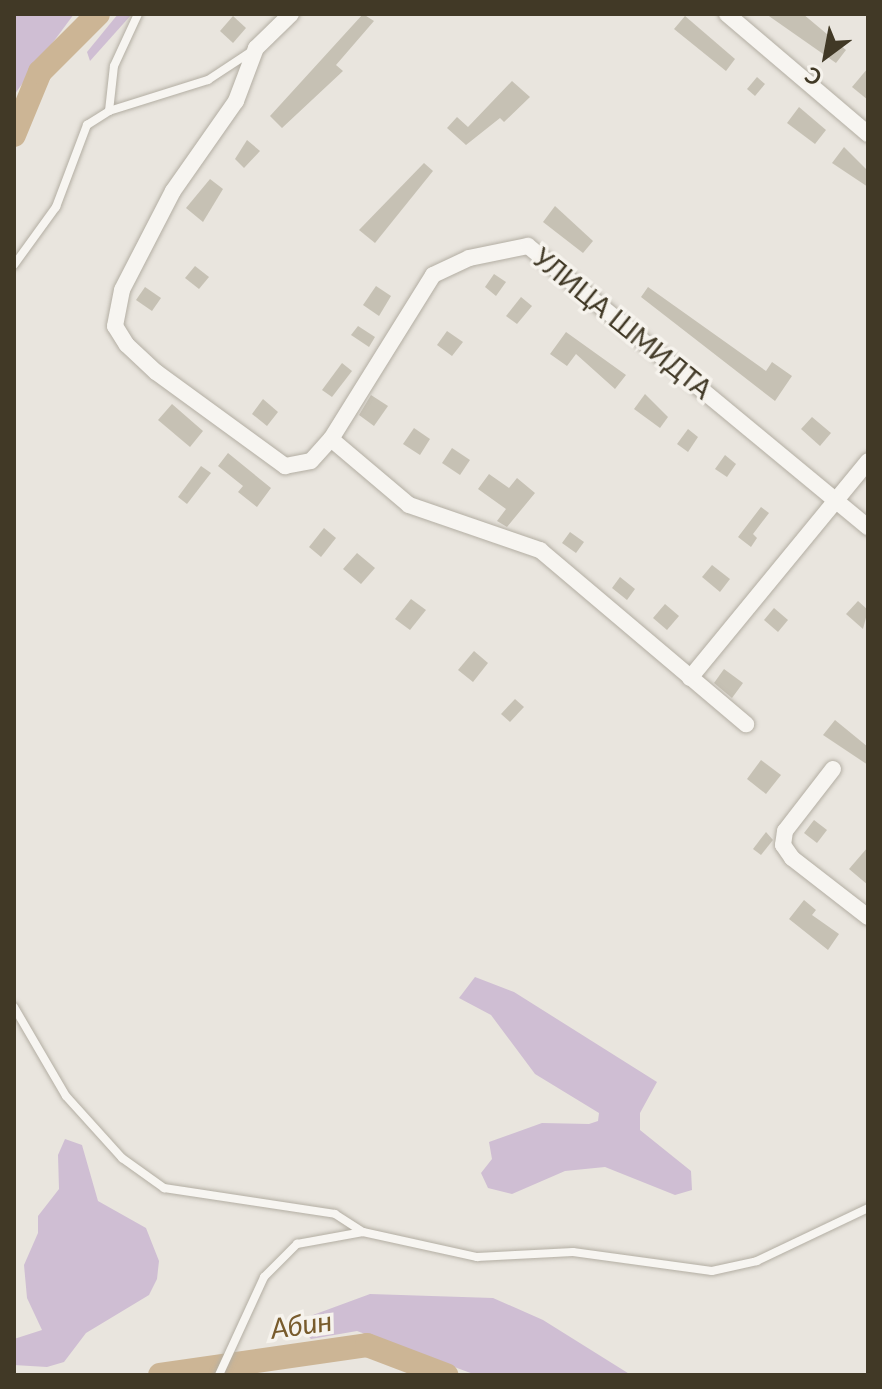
<!DOCTYPE html>
<html>
<head>
<meta charset="utf-8">
<style>
  body { margin:0 }
  #map { position:relative; width:882px; height:1389px; overflow:hidden; background:#e9e5de; font-family:Lato,sans-serif }
  div>[style] { position:absolute }
  [style*='--x'] { left:calc(var(--x)*1px); top:calc(var(--y)*1px); width:calc(var(--w)*1px); rotate:calc(var(--a)*1deg) }
  .green>* { inset:0; background:#cfbed3 }
  .river>* { height:24px; margin:-12px; padding:0 12px; transform-origin:12px; border-radius:12px; background:#ccb595 }
  .building>* { inset:0; background:#c6c1b4 }
  .roads { filter:drop-shadow(0 0 2px #b3aea3) drop-shadow(0 0 2px #b3aea3) }
  .service>* { height:8px; margin:-4px; padding:0 4px; transform-origin:4px; border-radius:4px; background:#f7f5f1 }
  .minor>* { height:16px; margin:-8px; padding:0 8px; transform-origin:8px; border-radius:8px; background:#f7f5f1 }
  span { translate:-50% -50%; white-space:nowrap; text-align:center; line-height:1.15; -webkit-text-stroke:7px #f6f3ed; paint-order:stroke }
  .street-label { font-size:26px; color:#413926 }
  .water-label { font-size:28px; color:#785b2c; font-style:italic }
  .frame { position:absolute; inset:0; border:16px solid #413926; pointer-events:none }
  .north { position:absolute; left:786px; top:16px; width:80px; height:80px; -webkit-text-stroke:6px #f6f3ed; paint-order:stroke; rotate:212deg; font-size:22px; font-weight:700; line-height:32px; text-align:center; color:#413926 }
  .north::after { content:''; display:block; margin:auto; width:28px; height:36px; background:#413926; clip-path:polygon(50% 0,100% 100%,50% 72%,0 100%) }
</style>
</head>
<body>
<div id="map">
  <div class="green">
    <i style="clip-path:polygon(14px 14px,74px 14px,14px 95px)"></i>
    <i style="clip-path:polygon(118px 14px,132px 14px,90px 61px,87px 52px)"></i>
    <i style="clip-path:polygon(475px 977px,514px 992px,657px 1082px,640px 1113px,640px 1130px,691px 1171px,692px 1190px,675px 1195px,605px 1167px,565px 1171px,512px 1194px,488px 1188px,481px 1173px,492px 1159px,489px 1142px,542px 1123px,589px 1124px,598px 1121px,599px 1113px,535px 1074px,491px 1015px,459px 998px)"></i>
    <i style="clip-path:polygon(65px 1139px,82px 1145px,98px 1201px,146px 1228px,159px 1261px,157px 1279px,149px 1295px,86px 1333px,64px 1362px,47px 1367px,14px 1365px,14px 1339px,42px 1330px,27px 1298px,24px 1265px,38px 1233px,38px 1216px,59px 1189px,58px 1155px)"></i>
    <i style="clip-path:polygon(370px 1294px,493px 1298px,543px 1320px,631px 1375px,476px 1375px,357px 1331px,311px 1339px,294px 1322px)"></i>
  </div>
  <div class="river">
    <i style="--x:14;--y:135;--w:68;--a:-67.6"></i>
    <i style="--x:40;--y:72;--w:82;--a:-45"></i>
    <i style="--x:160;--y:1375;--w:209;--a:-8.2"></i>
    <i style="--x:367;--y:1345;--w:85;--a:20.8"></i>
  </div>
  <div class="building">
    <i style="clip-path:polygon(363px 14px,374px 21px,336px 65px,343px 71px,282px 128px,270px 116px)"></i>
    <i style="clip-path:polygon(766px 14px,803px 14px,846px 50px,836px 63px)"></i>
    <i style="clip-path:polygon(233px 16px,246px 28px,233px 43px,220px 31px)"></i>
    <i style="clip-path:polygon(685px 16px,735px 59px,726px 71px,674px 29px)"></i>
    <i style="clip-path:polygon(868px 68px,868px 100px,852px 87px)"></i>
    <i style="clip-path:polygon(757px 77px,765px 84px,755px 96px,747px 89px)"></i>
    <i style="clip-path:polygon(512px 81px,530px 97px,504px 122px,500px 118px,466px 145px,447px 128px,457px 117px,468px 127px)"></i>
    <i style="clip-path:polygon(799px 107px,826px 130px,815px 144px,787px 123px)"></i>
    <i style="clip-path:polygon(247px 140px,260px 151px,244px 168px,235px 159px)"></i>
    <i style="clip-path:polygon(844px 147px,868px 171px,868px 187px,832px 163px)"></i>
    <i style="clip-path:polygon(424px 163px,433px 171px,375px 243px,359px 230px)"></i>
    <i style="clip-path:polygon(210px 179px,223px 189px,203px 222px,186px 208px)"></i>
    <i style="clip-path:polygon(555px 206px,593px 241px,583px 253px,543px 222px)"></i>
    <i style="clip-path:polygon(195px 266px,209px 277px,199px 289px,185px 278px)"></i>
    <i style="clip-path:polygon(494px 274px,506px 282px,496px 296px,485px 287px)"></i>
    <i style="clip-path:polygon(376px 286px,391px 296px,379px 316px,363px 305px)"></i>
    <i style="clip-path:polygon(145px 287px,161px 298px,152px 311px,136px 300px)"></i>
    <i style="clip-path:polygon(648px 287px,766px 371px,772px 362px,792px 376px,775px 401px,641px 297px)"></i>
    <i style="clip-path:polygon(521px 297px,532px 306px,517px 324px,506px 316px)"></i>
    <i style="clip-path:polygon(358px 326px,375px 337px,369px 347px,351px 335px)"></i>
    <i style="clip-path:polygon(447px 331px,463px 342px,452px 356px,437px 345px)"></i>
    <i style="clip-path:polygon(566px 332px,626px 375px,615px 389px,576px 354px,567px 366px,550px 354px)"></i>
    <i style="clip-path:polygon(342px 363px,352px 371px,332px 397px,322px 390px)"></i>
    <i style="clip-path:polygon(645px 394px,668px 417px,660px 428px,634px 409px)"></i>
    <i style="clip-path:polygon(371px 395px,388px 406px,374px 426px,359px 415px)"></i>
    <i style="clip-path:polygon(263px 399px,278px 412px,267px 426px,252px 414px)"></i>
    <i style="clip-path:polygon(172px 404px,203px 431px,190px 447px,158px 420px)"></i>
    <i style="clip-path:polygon(812px 417px,831px 433px,820px 446px,801px 429px)"></i>
    <i style="clip-path:polygon(414px 428px,430px 439px,420px 455px,403px 444px)"></i>
    <i style="clip-path:polygon(688px 429px,698px 437px,688px 452px,677px 444px)"></i>
    <i style="clip-path:polygon(452px 448px,470px 460px,460px 475px,442px 463px)"></i>
    <i style="clip-path:polygon(228px 453px,271px 488px,257px 507px,238px 492px,243px 486px,218px 466px)"></i>
    <i style="clip-path:polygon(725px 455px,736px 464px,727px 477px,715px 469px)"></i>
    <i style="clip-path:polygon(201px 466px,211px 473px,187px 504px,178px 497px)"></i>
    <i style="clip-path:polygon(489px 474px,509px 488px,517px 478px,535px 493px,507px 527px,497px 521px,506px 509px,478px 489px)"></i>
    <i style="clip-path:polygon(761px 507px,769px 513px,753px 534px,757px 538px,751px 547px,738px 537px)"></i>
    <i style="clip-path:polygon(324px 528px,336px 538px,321px 557px,309px 547px)"></i>
    <i style="clip-path:polygon(570px 532px,584px 542px,576px 553px,562px 543px)"></i>
    <i style="clip-path:polygon(357px 553px,375px 568px,361px 584px,343px 569px)"></i>
    <i style="clip-path:polygon(712px 565px,730px 579px,720px 592px,702px 577px)"></i>
    <i style="clip-path:polygon(620px 577px,635px 589px,627px 600px,612px 588px)"></i>
    <i style="clip-path:polygon(411px 599px,426px 610px,410px 630px,395px 619px)"></i>
    <i style="clip-path:polygon(858px 601px,868px 610px,863px 629px,846px 614px)"></i>
    <i style="clip-path:polygon(665px 604px,679px 616px,667px 630px,653px 618px)"></i>
    <i style="clip-path:polygon(774px 608px,788px 620px,778px 632px,764px 620px)"></i>
    <i style="clip-path:polygon(474px 651px,488px 663px,473px 682px,458px 670px)"></i>
    <i style="clip-path:polygon(724px 669px,743px 683px,732px 698px,714px 683px)"></i>
    <i style="clip-path:polygon(515px 699px,524px 707px,510px 722px,501px 714px)"></i>
    <i style="clip-path:polygon(835px 720px,868px 747px,868px 765px,823px 735px)"></i>
    <i style="clip-path:polygon(761px 760px,781px 775px,766px 794px,747px 779px)"></i>
    <i style="clip-path:polygon(814px 820px,827px 830px,817px 843px,804px 833px)"></i>
    <i style="clip-path:polygon(766px 832px,773px 840px,761px 855px,753px 849px)"></i>
    <i style="clip-path:polygon(868px 847px,868px 885px,849px 869px)"></i>
    <i style="clip-path:polygon(804px 900px,816px 910px,812px 915px,839px 934px,828px 950px,789px 919px)"></i>
  </div>
  <div class="roads">
    <div class="service">
      <i style="--x:109;--y:111;--w:45;--a:-83.7"></i>
      <i style="--x:114;--y:66;--w:57;--a:-65.2"></i>
      <i style="--x:14;--y:265;--w:72;--a:-54.1"></i>
      <i style="--x:56;--y:207;--w:88;--a:-69.3"></i>
      <i style="--x:87;--y:125;--w:26;--a:-32"></i>
      <i style="--x:109;--y:111;--w:104;--a:-17.4"></i>
      <i style="--x:208;--y:80;--w:53;--a:-33.4"></i>
      <i style="--x:14;--y:1007;--w:103;--a:59.7"></i>
      <i style="--x:66;--y:1096;--w:84;--a:47.9"></i>
      <i style="--x:122;--y:1158;--w:52;--a:35.5"></i>
      <i style="--x:164;--y:1188;--w:173;--a:8.6"></i>
      <i style="--x:335;--y:1214;--w:33;--a:33"></i>
      <i style="--x:219;--y:1375;--w:108;--a:-65.3"></i>
      <i style="--x:264;--y:1277;--w:47;--a:-45"></i>
      <i style="--x:297;--y:1244;--w:67;--a:-10.3"></i>
      <i style="--x:363;--y:1232;--w:117;--a:12.4"></i>
      <i style="--x:477;--y:1257;--w:96;--a:-3"></i>
      <i style="--x:573;--y:1252;--w:140;--a:7.8"></i>
      <i style="--x:712;--y:1271;--w:46;--a:-12.5"></i>
      <i style="--x:757;--y:1261;--w:123;--a:-25.5"></i>
    </div>
    <div class="minor">
      <i style="--x:291;--y:14;--w:49;--a:135.8"></i>
      <i style="--x:256;--y:48;--w:57;--a:110.7"></i>
      <i style="--x:236;--y:101;--w:110;--a:125"></i>
      <i style="--x:173;--y:191;--w:111;--a:117.3"></i>
      <i style="--x:122;--y:290;--w:37;--a:101"></i>
      <i style="--x:115;--y:326;--w:22;--a:58"></i>
      <i style="--x:127;--y:345;--w:40;--a:43"></i>
      <i style="--x:156;--y:372;--w:160;--a:36.1"></i>
      <i style="--x:285;--y:466;--w:26;--a:-11"></i>
      <i style="--x:311;--y:461;--w:30;--a:-48"></i>
      <i style="--x:331;--y:439;--w:193;--a:-58.1"></i>
      <i style="--x:433;--y:275;--w:40;--a:-25"></i>
      <i style="--x:469;--y:258;--w:60;--a:-11.5"></i>
      <i style="--x:528;--y:246;--w:441;--a:39.6"></i>
      <i style="--x:727;--y:14;--w:185;--a:40.4"></i>
      <i style="--x:331;--y:439;--w:102;--a:40.2"></i>
      <i style="--x:409;--y:505;--w:139;--a:19"></i>
      <i style="--x:540;--y:550;--w:270;--a:40.2"></i>
      <i style="--x:690;--y:678;--w:281;--a:-50.6"></i>
      <i style="--x:833;--y:769;--w:78;--a:127.7"></i>
      <i style="--x:785;--y:831;--w:14;--a:98"></i>
      <i style="--x:783;--y:845;--w:16;--a:55"></i>
      <i style="--x:792;--y:858;--w:96;--a:37.8"></i>
    </div>
  </div>
  <div class="street-label">
    <span style="left:622px;top:324px;rotate:39deg">УЛИЦА ШМИДТА</span>
  </div>
  <div class="water-label">
    <span style="left:301px;top:1324px;rotate:-8deg">Абин</span>
  </div>
  <div class="frame"></div>
  <div class="north">С</div>
</div>
</body>
</html>
